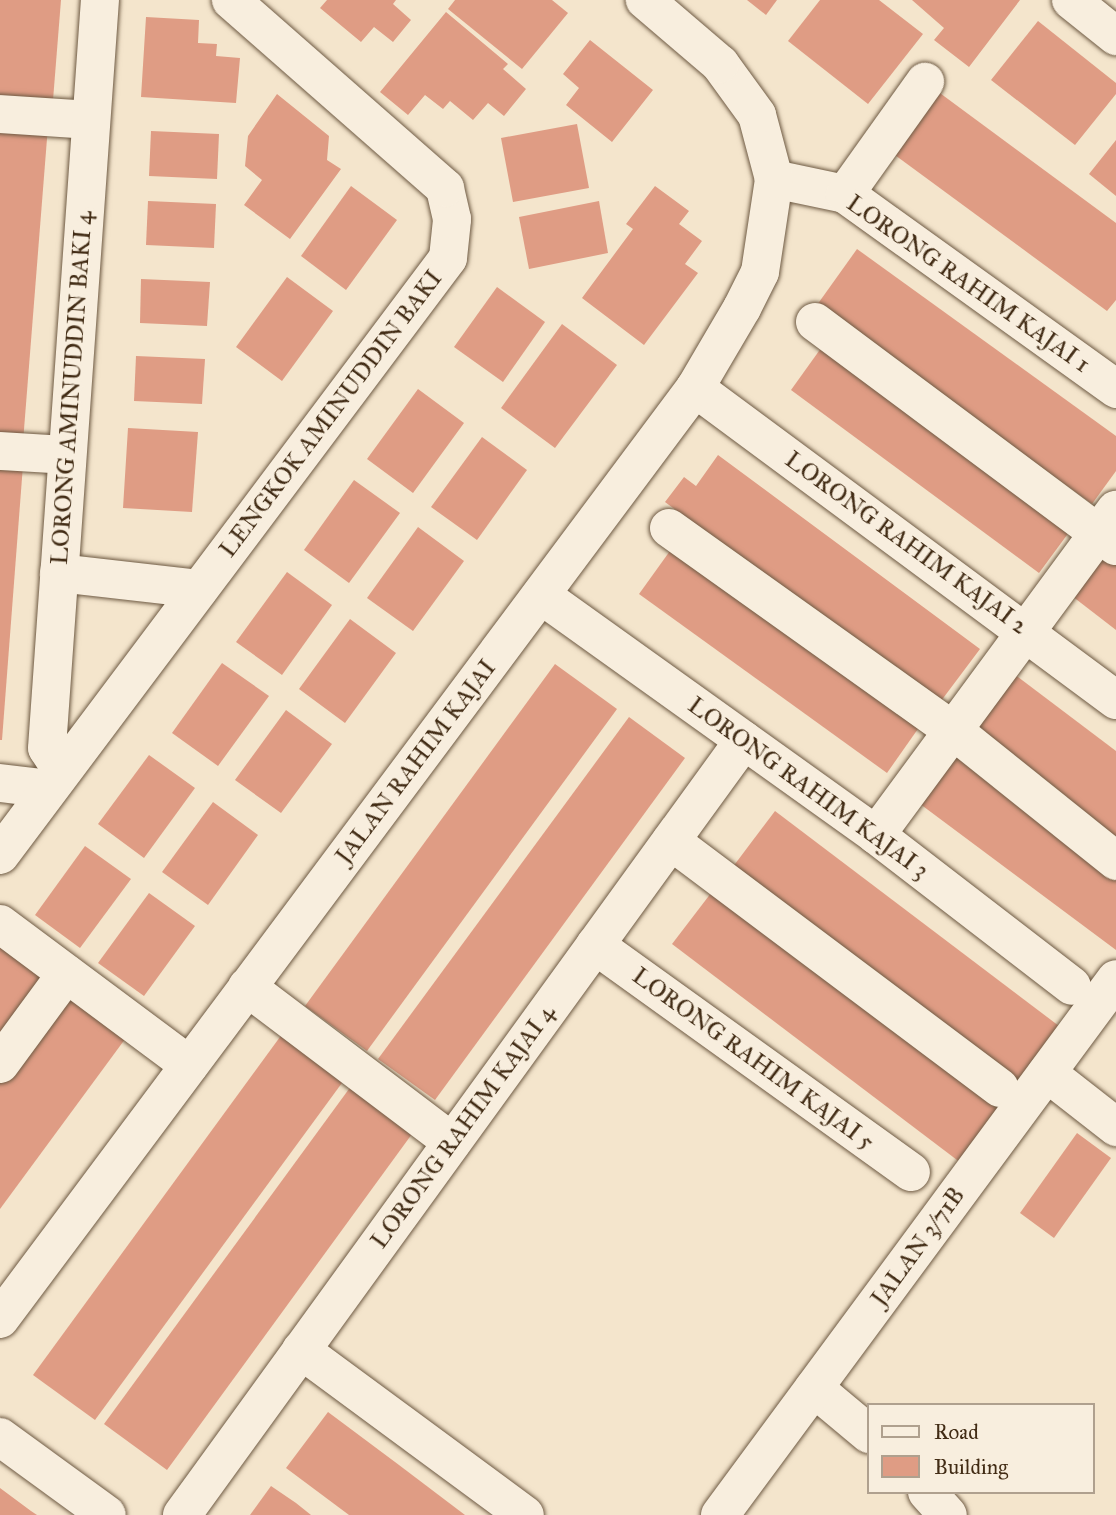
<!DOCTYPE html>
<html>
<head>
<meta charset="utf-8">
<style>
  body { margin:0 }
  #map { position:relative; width:1116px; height:1515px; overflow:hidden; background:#f4e5cc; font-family:"IM FELL Great Primer",serif }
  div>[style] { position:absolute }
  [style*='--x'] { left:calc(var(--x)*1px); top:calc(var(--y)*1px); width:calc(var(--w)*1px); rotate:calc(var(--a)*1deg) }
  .building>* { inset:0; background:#df9c84 }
  .roads { filter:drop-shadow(0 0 2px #6e5a43) drop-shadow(0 0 2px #6e5a43) }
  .minor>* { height:38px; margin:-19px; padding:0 19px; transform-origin:19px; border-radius:19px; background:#f8eede }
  span { translate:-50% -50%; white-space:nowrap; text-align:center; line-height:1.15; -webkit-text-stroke:6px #f8eede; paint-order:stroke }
  .street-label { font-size:24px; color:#422c15 }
  .legend { position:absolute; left:867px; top:1403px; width:228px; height:91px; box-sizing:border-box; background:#f8eede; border:2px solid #afa08e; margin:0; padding:9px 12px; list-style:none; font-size:21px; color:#422c15 }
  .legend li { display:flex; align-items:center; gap:14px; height:35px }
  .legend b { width:35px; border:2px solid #afa08e }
</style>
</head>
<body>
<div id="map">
  <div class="building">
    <i style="clip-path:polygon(0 0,61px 0,53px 100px,0 96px)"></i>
    <i style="clip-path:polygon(327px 0,396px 0,393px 4px,411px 20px,393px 42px,374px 27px,361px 42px,320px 8px)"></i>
    <i style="clip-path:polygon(455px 0,552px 0,568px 13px,522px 69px,448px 9px)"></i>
    <i style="clip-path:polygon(747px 0,777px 0,766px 15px)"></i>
    <i style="clip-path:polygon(820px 0,879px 0,923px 34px,868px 104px,788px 41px)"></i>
    <i style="clip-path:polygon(912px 0,1020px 0,969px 67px,934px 40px,944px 28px)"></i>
    <i style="clip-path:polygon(446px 12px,508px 64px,503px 69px,526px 89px,504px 116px,488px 103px,473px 120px,450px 101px,443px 109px,425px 95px,408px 115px,380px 92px)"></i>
    <i style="clip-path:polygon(146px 17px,199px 20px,198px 43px,217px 44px,216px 56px,240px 58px,236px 103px,141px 97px)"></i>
    <i style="clip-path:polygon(1038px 21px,1116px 83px,1116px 94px,1075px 145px,991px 80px)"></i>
    <i style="clip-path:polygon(590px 40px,653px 90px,612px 142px,566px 105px,579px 88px,563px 74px)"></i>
    <i style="clip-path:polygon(929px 85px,1116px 223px,1116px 300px,1107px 311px,884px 147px)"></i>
    <i style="clip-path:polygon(277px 94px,329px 136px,327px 160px,341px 169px,290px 239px,244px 205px,262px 180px,245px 166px,248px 136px)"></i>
    <i style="clip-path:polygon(0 122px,48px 126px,23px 442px,0 441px)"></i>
    <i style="clip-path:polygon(577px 124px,589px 188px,513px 202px,501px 138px)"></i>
    <i style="clip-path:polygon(151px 131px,219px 134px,217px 179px,149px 176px)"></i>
    <i style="clip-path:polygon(1116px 140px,1116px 196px,1089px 174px)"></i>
    <i style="clip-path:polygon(351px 186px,397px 220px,346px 290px,301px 256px)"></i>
    <i style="clip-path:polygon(655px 186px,689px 211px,679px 224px,702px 241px,685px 264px,698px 273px,644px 345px,582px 298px,633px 229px,626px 224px)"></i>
    <i style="clip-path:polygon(148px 201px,216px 204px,214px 248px,146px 245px)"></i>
    <i style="clip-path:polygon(599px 201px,608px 253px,529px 269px,519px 217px)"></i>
    <i style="clip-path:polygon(857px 249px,1116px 436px,1116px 471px,1092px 504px,817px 305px)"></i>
    <i style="clip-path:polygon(287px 277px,333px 311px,282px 381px,236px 347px)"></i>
    <i style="clip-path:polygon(141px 279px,210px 282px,207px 326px,140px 323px)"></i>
    <i style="clip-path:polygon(497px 287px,545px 322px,503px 382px,454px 347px)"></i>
    <i style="clip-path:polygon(562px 324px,617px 365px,555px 448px,501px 408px)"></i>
    <i style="clip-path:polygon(829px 337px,1078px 520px,1039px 573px,791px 390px)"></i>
    <i style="clip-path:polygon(136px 356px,205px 359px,202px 404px,134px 401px)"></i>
    <i style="clip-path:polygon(418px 389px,464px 423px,413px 493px,367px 459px)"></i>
    <i style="clip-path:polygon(128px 428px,198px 432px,192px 512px,123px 508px)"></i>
    <i style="clip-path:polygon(482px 437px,527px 470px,477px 540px,431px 507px)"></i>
    <i style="clip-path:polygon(718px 455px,980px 649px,938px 705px,665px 502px,684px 477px,696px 486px)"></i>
    <i style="clip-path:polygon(0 464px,23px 465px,2px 740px,0 740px)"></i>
    <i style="clip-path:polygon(354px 480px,400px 513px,349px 583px,304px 550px)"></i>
    <i style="clip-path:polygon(418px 527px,464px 561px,413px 631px,367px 598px)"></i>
    <i style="clip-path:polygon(680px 537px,927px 716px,887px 773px,639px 594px)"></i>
    <i style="clip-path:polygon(1116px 547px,1116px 630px,1059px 586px)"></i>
    <i style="clip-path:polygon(287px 572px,332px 605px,282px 675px,236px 642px)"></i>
    <i style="clip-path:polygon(350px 619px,396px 653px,345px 723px,299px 689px)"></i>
    <i style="clip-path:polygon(222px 663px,269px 696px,218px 766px,172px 733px)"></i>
    <i style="clip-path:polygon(555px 664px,617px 709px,367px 1051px,305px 1006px)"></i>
    <i style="clip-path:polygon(1002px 665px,1116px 751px,1116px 841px,958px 722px)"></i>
    <i style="clip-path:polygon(286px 710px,332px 744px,281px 813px,235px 780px)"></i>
    <i style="clip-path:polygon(629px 717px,685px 758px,435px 1100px,378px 1059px)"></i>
    <i style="clip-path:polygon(948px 733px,1116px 858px,1116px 950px,904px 792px)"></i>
    <i style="clip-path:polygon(149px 755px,195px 788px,144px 858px,98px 824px)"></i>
    <i style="clip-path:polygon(213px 802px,258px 835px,208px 905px,162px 872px)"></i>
    <i style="clip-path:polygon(775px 811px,1059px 1026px,1013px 1087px,729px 872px)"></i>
    <i style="clip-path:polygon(85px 846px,131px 879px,80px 948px,35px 915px)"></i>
    <i style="clip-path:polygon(721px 880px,1009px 1099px,961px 1163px,672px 944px)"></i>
    <i style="clip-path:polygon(149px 893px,195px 926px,144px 996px,98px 963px)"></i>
    <i style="clip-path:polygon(0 935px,57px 977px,0 1053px)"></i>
    <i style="clip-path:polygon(68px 985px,131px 1031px,0 1209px,0 1077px)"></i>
    <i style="clip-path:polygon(288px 1026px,350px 1072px,95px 1420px,33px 1375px)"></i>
    <i style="clip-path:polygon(357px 1078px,420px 1123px,167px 1470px,104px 1424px)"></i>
    <i style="clip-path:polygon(1077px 1133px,1111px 1158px,1054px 1238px,1020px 1213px)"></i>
    <i style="clip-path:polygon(328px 1412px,399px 1465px,465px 1515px,349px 1515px,286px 1468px)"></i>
    <i style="clip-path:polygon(271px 1486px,296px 1503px,311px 1515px,250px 1515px)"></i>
    <i style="clip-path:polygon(0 1488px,31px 1511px,37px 1515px,0 1515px)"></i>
  </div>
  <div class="roads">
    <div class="minor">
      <i style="--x:1071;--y:0;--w:58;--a:38.7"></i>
      <i style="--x:0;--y:114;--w:91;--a:3.8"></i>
      <i style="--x:774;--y:179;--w:73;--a:11.9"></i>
      <i style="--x:845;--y:194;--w:334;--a:35.7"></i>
      <i style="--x:845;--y:194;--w:138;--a:-54.5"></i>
      <i style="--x:815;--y:322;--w:375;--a:36.7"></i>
      <i style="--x:695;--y:388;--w:524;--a:36.54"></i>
      <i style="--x:0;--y:451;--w:67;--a:3.4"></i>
      <i style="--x:669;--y:528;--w:350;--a:35.5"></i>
      <i style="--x:954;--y:731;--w:208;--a:38.7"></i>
      <i style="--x:59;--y:573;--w:141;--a:6.5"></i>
      <i style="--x:541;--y:595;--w:412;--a:35.6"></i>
      <i style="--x:876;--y:835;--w:247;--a:37.6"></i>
      <i style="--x:62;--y:771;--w:27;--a:-123"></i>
      <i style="--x:47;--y:748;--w:750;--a:-85.95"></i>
      <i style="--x:0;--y:783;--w:49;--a:7"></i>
      <i style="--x:876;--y:835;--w:404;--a:-53.6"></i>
      <i style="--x:671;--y:841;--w:411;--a:36.9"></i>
      <i style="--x:0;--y:855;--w:746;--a:-53.11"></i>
      <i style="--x:448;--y:258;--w:39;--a:-84"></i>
      <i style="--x:452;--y:219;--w:32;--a:-103"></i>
      <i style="--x:445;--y:188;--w:285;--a:-138.7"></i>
      <i style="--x:0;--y:924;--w:236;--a:36.7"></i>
      <i style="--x:595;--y:945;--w:389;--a:35.7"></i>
      <i style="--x:247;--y:987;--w:257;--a:37.1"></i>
      <i style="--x:0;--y:1064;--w:112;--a:-53.7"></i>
      <i style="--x:1047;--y:1073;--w:88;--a:38"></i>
      <i style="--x:0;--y:1319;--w:1162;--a:-53.26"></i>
      <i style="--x:695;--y:388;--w:93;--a:-59.6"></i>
      <i style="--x:742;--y:308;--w:40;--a:-63.4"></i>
      <i style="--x:760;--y:272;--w:94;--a:-81.4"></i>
      <i style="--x:774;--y:179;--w:66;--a:-104.9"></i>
      <i style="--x:757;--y:115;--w:63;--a:-126"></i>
      <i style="--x:720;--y:64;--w:99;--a:-139.5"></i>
      <i style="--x:301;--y:1350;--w:278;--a:36.4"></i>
      <i style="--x:814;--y:1388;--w:72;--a:39.9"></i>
      <i style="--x:0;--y:1437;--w:132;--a:36.1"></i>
      <i style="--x:927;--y:1492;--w:31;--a:48"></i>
      <i style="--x:182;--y:1515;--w:957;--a:-54.05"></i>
      <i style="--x:720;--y:1515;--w:666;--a:-53.54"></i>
    </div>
  </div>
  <div class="street-label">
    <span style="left:968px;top:284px;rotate:35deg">LORONG RAHIM KAJAI 1</span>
    <span style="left:72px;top:388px;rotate:-86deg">LORONG AMINUDDIN BAKI 4</span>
    <span style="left:331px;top:414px;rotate:-53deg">LENGKOK AMINUDDIN BAKI</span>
    <span style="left:906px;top:543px;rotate:36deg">LORONG RAHIM KAJAI 2</span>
    <span style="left:416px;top:762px;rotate:-53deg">JALAN RAHIM KAJAI</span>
    <span style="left:808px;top:788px;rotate:36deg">LORONG RAHIM KAJAI 3</span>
    <span style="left:753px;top:1059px;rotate:36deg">LORONG RAHIM KAJAI 5</span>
    <span style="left:463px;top:1127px;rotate:-54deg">LORONG RAHIM KAJAI 4</span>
    <span style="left:918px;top:1247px;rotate:-54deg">JALAN 3/71B</span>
  </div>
  <ul class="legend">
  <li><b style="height:9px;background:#f8eede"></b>Road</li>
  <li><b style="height:19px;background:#df9c84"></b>Building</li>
  </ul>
</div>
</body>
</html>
